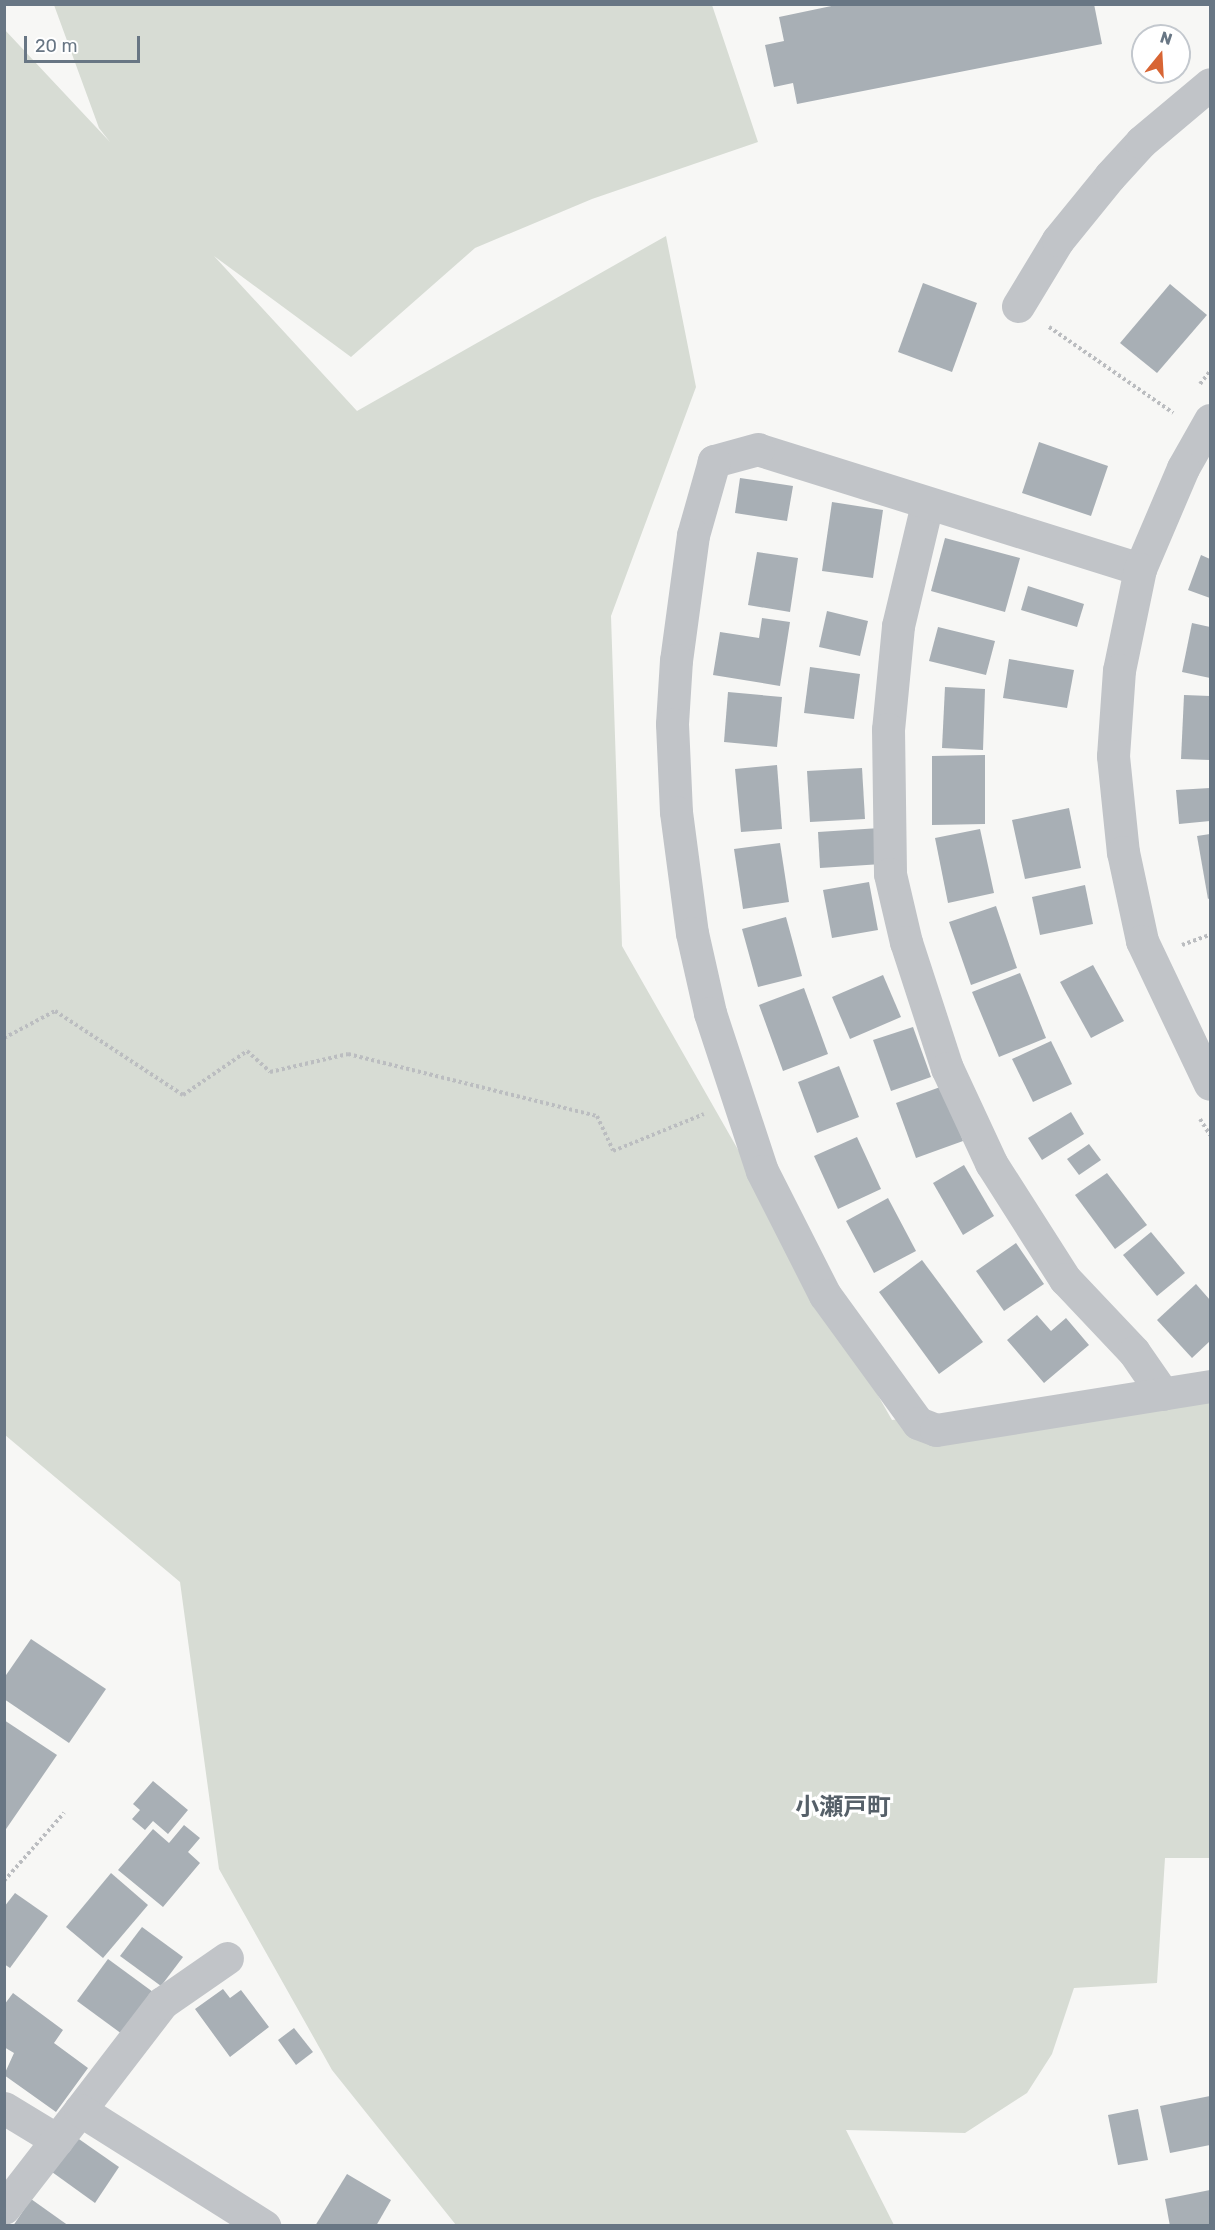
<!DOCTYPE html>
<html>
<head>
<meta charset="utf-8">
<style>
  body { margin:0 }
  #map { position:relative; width:1215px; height:2230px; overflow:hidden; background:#f7f7f5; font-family:Rubik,"Noto Sans JP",sans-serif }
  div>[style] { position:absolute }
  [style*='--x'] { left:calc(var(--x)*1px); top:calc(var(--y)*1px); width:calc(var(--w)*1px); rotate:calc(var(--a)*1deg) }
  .green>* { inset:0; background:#d7dcd4 }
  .building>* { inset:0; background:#a8afb5 }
  .path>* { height:4px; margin-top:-2px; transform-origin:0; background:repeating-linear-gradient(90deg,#bbbdc0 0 3px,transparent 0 6px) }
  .minor>* { height:33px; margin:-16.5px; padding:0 16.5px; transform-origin:16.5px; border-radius:16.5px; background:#c1c4c8 }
  .tertiary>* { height:33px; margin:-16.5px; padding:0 16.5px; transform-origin:16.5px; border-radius:16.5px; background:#c1c4c8 }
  span { translate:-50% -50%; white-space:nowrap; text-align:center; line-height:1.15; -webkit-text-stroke:6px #fff; paint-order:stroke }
  .quarter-label { font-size:24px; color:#566069; font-weight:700 }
  .frame { position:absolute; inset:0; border:6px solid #687684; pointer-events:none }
  .north { position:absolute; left:1131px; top:24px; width:60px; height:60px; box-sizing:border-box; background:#fff; border:2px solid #c3c8ce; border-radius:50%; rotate:18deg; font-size:16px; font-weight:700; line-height:24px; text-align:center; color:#687684 }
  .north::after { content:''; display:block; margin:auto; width:21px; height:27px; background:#d86534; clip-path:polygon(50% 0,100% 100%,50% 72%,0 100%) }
  .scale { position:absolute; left:24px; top:36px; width:116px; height:27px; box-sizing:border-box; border:3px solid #687684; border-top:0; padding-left:8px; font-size:18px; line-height:21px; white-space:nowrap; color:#687684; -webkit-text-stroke:4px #fff; paint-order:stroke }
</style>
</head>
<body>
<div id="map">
  <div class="green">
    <i style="clip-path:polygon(54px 5px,712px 5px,758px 142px,592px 199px,475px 248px,351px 357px,214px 256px,357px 411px,666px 236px,696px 387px,611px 616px,622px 946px,892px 1420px,1210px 1384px,1210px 1858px,1165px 1858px,1157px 1983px,1074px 1988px,1052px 2054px,1027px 2093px,965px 2133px,846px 2130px,894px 2225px,456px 2225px,332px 2070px,219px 1869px,180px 1582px,5px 1435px,4px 29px,110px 142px,99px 128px)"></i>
  </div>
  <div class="building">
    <i style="clip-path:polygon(841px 4px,1094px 4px,1102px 44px,797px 104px,793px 83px,774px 87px,765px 45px,784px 41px,779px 17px)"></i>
    <i style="clip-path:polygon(923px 283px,977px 303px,952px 372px,898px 352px)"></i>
    <i style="clip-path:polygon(1170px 284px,1207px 315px,1157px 373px,1120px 343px)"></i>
    <i style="clip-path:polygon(1039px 442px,1108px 466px,1091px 516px,1022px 493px)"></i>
    <i style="clip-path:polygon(740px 478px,793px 486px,787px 521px,735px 513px)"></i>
    <i style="clip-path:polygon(832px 502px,883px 510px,873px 578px,822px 571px)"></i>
    <i style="clip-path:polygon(945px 538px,1020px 558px,1005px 612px,931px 591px)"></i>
    <i style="clip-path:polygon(757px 552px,798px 558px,790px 612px,748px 605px)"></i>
    <i style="clip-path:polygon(1201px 555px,1210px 559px,1210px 598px,1188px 590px)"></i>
    <i style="clip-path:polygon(1028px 586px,1084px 604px,1077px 627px,1021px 610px)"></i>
    <i style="clip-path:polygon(827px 611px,868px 621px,860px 656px,819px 647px)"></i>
    <i style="clip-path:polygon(762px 618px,790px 622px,780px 686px,713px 675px,720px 632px,759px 638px)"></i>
    <i style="clip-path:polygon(1192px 623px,1210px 627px,1210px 678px,1182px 672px)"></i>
    <i style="clip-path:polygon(938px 627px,995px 641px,986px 675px,929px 661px)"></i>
    <i style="clip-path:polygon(1009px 659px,1074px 670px,1067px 708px,1003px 698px)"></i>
    <i style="clip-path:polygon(810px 667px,860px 674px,854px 719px,804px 713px)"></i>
    <i style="clip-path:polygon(945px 687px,985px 689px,983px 750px,942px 748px)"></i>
    <i style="clip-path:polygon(728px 692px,782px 697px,777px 747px,724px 742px)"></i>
    <i style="clip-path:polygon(1184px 695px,1210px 696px,1210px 760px,1181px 759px)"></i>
    <i style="clip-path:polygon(985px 755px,985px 824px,932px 825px,932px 756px)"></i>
    <i style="clip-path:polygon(777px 765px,782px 829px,741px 832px,735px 769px)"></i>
    <i style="clip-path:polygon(862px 768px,865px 819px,810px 822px,807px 771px)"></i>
    <i style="clip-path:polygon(1210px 788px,1210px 821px,1179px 824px,1176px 790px)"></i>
    <i style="clip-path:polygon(1069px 808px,1081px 868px,1025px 879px,1012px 820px)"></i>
    <i style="clip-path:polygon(880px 828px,882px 864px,820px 868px,818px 832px)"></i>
    <i style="clip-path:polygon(980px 829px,994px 893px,948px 903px,935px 838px)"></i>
    <i style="clip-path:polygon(1210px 834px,1210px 898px,1208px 899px,1197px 836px)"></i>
    <i style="clip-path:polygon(780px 843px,789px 902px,743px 909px,734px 849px)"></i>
    <i style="clip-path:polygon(869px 882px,878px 930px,832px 938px,823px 890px)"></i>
    <i style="clip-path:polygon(1085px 885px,1093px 924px,1040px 935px,1032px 897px)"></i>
    <i style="clip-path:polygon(996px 906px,1017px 968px,971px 985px,949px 922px)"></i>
    <i style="clip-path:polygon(786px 917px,802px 976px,758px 987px,742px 929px)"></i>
    <i style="clip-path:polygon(1093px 965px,1124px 1021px,1091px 1038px,1060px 982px)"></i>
    <i style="clip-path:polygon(1020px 973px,1046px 1038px,999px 1057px,972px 992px)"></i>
    <i style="clip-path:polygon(883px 975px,901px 1017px,850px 1039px,832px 997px)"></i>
    <i style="clip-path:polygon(804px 988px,828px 1054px,783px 1071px,759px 1005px)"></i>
    <i style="clip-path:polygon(913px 1027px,931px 1077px,891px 1091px,873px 1040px)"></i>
    <i style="clip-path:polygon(1051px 1041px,1072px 1084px,1033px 1102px,1012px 1059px)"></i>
    <i style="clip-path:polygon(839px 1066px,859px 1117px,817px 1133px,798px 1082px)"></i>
    <i style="clip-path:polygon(943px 1086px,963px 1141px,916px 1158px,896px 1103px)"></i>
    <i style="clip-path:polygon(1071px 1112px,1084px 1134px,1042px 1160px,1028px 1138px)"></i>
    <i style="clip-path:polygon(857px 1137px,881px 1189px,838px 1209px,814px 1156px)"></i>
    <i style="clip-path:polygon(1089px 1144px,1101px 1160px,1079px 1175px,1067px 1159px)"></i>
    <i style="clip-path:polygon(964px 1165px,994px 1216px,963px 1235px,933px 1183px)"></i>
    <i style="clip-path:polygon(1107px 1173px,1147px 1225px,1115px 1249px,1075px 1195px)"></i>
    <i style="clip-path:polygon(888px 1198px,916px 1251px,874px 1273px,846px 1221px)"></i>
    <i style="clip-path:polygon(1151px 1232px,1185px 1273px,1157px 1296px,1123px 1255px)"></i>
    <i style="clip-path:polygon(1016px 1243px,1044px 1284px,1004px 1311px,976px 1271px)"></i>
    <i style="clip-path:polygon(922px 1260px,983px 1342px,939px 1374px,879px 1292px)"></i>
    <i style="clip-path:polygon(1196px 1284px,1210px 1300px,1210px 1341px,1192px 1358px,1157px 1320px)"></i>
    <i style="clip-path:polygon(1037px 1315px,1051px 1331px,1066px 1318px,1089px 1345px,1044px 1383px,1007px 1340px)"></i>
    <i style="clip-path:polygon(31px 1639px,106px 1689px,69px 1743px,4px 1699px,4px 1678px)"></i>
    <i style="clip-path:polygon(4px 1720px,57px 1755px,4px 1832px)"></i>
    <i style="clip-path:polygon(153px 1781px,188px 1810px,168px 1834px,153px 1821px,145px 1830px,132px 1819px,140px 1810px,133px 1804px)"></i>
    <i style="clip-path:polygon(184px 1825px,200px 1838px,188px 1852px,200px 1863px,163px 1907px,118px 1870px,153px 1829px,169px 1843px)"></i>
    <i style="clip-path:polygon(111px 1873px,148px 1905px,103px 1958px,66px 1927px)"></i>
    <i style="clip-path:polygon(15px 1893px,48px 1916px,10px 1968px,4px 1964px,4px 1907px)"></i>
    <i style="clip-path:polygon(142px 1927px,183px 1957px,161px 1986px,120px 1956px)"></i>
    <i style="clip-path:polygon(108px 1959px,153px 1992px,122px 2034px,77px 2001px)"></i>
    <i style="clip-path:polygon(223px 1989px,230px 1998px,241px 1990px,269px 2027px,230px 2057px,195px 2009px)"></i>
    <i style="clip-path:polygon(13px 1993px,63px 2030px,54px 2043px,88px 2068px,56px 2112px,4px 2075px,14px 2053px,4px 2047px,4px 2005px)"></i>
    <i style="clip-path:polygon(294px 2028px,313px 2052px,296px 2065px,278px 2040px)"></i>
    <i style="clip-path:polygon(1210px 2096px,1210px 2145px,1170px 2153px,1160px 2106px)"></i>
    <i style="clip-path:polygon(1138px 2109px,1148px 2160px,1118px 2165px,1108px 2115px)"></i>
    <i style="clip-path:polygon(76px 2137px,119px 2167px,95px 2203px,52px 2172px)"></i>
    <i style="clip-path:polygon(347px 2174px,391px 2200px,376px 2226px,315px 2226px)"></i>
    <i style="clip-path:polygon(1210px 2190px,1210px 2226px,1170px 2226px,1165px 2199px)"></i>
    <i style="clip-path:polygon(31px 2199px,69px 2226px,13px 2226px)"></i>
  </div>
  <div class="path">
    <i style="--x:1049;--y:327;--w:151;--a:34.7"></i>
    <i style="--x:1200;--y:384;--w:16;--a:-52"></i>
    <i style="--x:1182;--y:945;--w:30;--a:-20"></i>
    <i style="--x:4;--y:1038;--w:58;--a:-27.9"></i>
    <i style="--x:55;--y:1011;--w:153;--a:33.3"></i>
    <i style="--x:183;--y:1095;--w:78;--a:-34.5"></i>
    <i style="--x:247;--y:1051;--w:31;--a:42"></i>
    <i style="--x:270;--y:1072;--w:80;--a:-13"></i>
    <i style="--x:348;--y:1054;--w:257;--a:14"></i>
    <i style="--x:597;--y:1116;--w:38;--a:65"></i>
    <i style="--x:613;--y:1151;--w:98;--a:-22.1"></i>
    <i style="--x:1200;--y:1119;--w:19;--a:58"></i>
    <i style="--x:4;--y:1881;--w:91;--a:-48.6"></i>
  </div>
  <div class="minor">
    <i style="--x:1018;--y:306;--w:77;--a:-58.8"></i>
    <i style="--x:1058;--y:240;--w:82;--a:-50.9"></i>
    <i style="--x:1110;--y:176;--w:46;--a:-47.6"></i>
    <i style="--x:1141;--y:142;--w:90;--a:-40"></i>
    <i style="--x:927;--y:504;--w:125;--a:103.4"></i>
    <i style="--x:898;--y:626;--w:103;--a:95.5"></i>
    <i style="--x:888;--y:729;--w:145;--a:89.2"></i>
    <i style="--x:890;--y:874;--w:70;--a:76.8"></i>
    <i style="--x:906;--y:942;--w:133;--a:72"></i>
    <i style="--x:947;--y:1068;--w:105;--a:65.1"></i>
    <i style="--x:991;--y:1163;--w:138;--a:57.5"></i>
    <i style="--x:1065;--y:1279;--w:100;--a:46.6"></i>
    <i style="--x:1134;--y:1352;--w:51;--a:55.4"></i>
    <i style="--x:1140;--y:569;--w:400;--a:-162.6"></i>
    <i style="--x:758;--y:449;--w:46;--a:164.7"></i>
    <i style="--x:714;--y:461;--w:77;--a:105.8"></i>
    <i style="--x:693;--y:535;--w:126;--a:97.7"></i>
    <i style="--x:676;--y:660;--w:64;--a:93.6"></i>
    <i style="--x:672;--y:724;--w:88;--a:87.4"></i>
    <i style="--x:676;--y:812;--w:122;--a:82.5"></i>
    <i style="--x:692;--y:933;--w:82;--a:77.3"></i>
    <i style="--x:710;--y:1013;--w:166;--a:71.8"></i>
    <i style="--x:762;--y:1171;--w:139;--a:63.1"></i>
    <i style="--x:825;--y:1295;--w:158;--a:54"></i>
    <i style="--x:918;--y:1423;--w:19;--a:21"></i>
    <i style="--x:936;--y:1430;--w:278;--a:-9.1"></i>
    <i style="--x:4;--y:2108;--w:62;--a:31.1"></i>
    <i style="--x:80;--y:2110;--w:135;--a:-52.5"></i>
    <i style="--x:162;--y:2003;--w:79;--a:-34.7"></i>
    <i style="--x:4;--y:2208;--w:124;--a:-52.2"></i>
    <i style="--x:80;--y:2110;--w:218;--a:32.2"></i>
  </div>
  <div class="tertiary">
    <i style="--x:1210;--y:420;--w:55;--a:119.4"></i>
    <i style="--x:1183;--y:468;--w:110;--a:113.1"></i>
    <i style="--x:1140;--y:569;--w:103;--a:101.7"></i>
    <i style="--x:1119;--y:670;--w:86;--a:94"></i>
    <i style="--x:1113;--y:756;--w:97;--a:84.1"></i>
    <i style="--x:1123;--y:852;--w:91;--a:77.9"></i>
    <i style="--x:1142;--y:941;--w:158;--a:64.6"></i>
  </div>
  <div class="quarter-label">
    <span style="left:843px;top:1808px">小瀬戸町</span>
  </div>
  <div class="frame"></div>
  <div class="north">N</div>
  <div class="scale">20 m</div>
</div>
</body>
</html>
